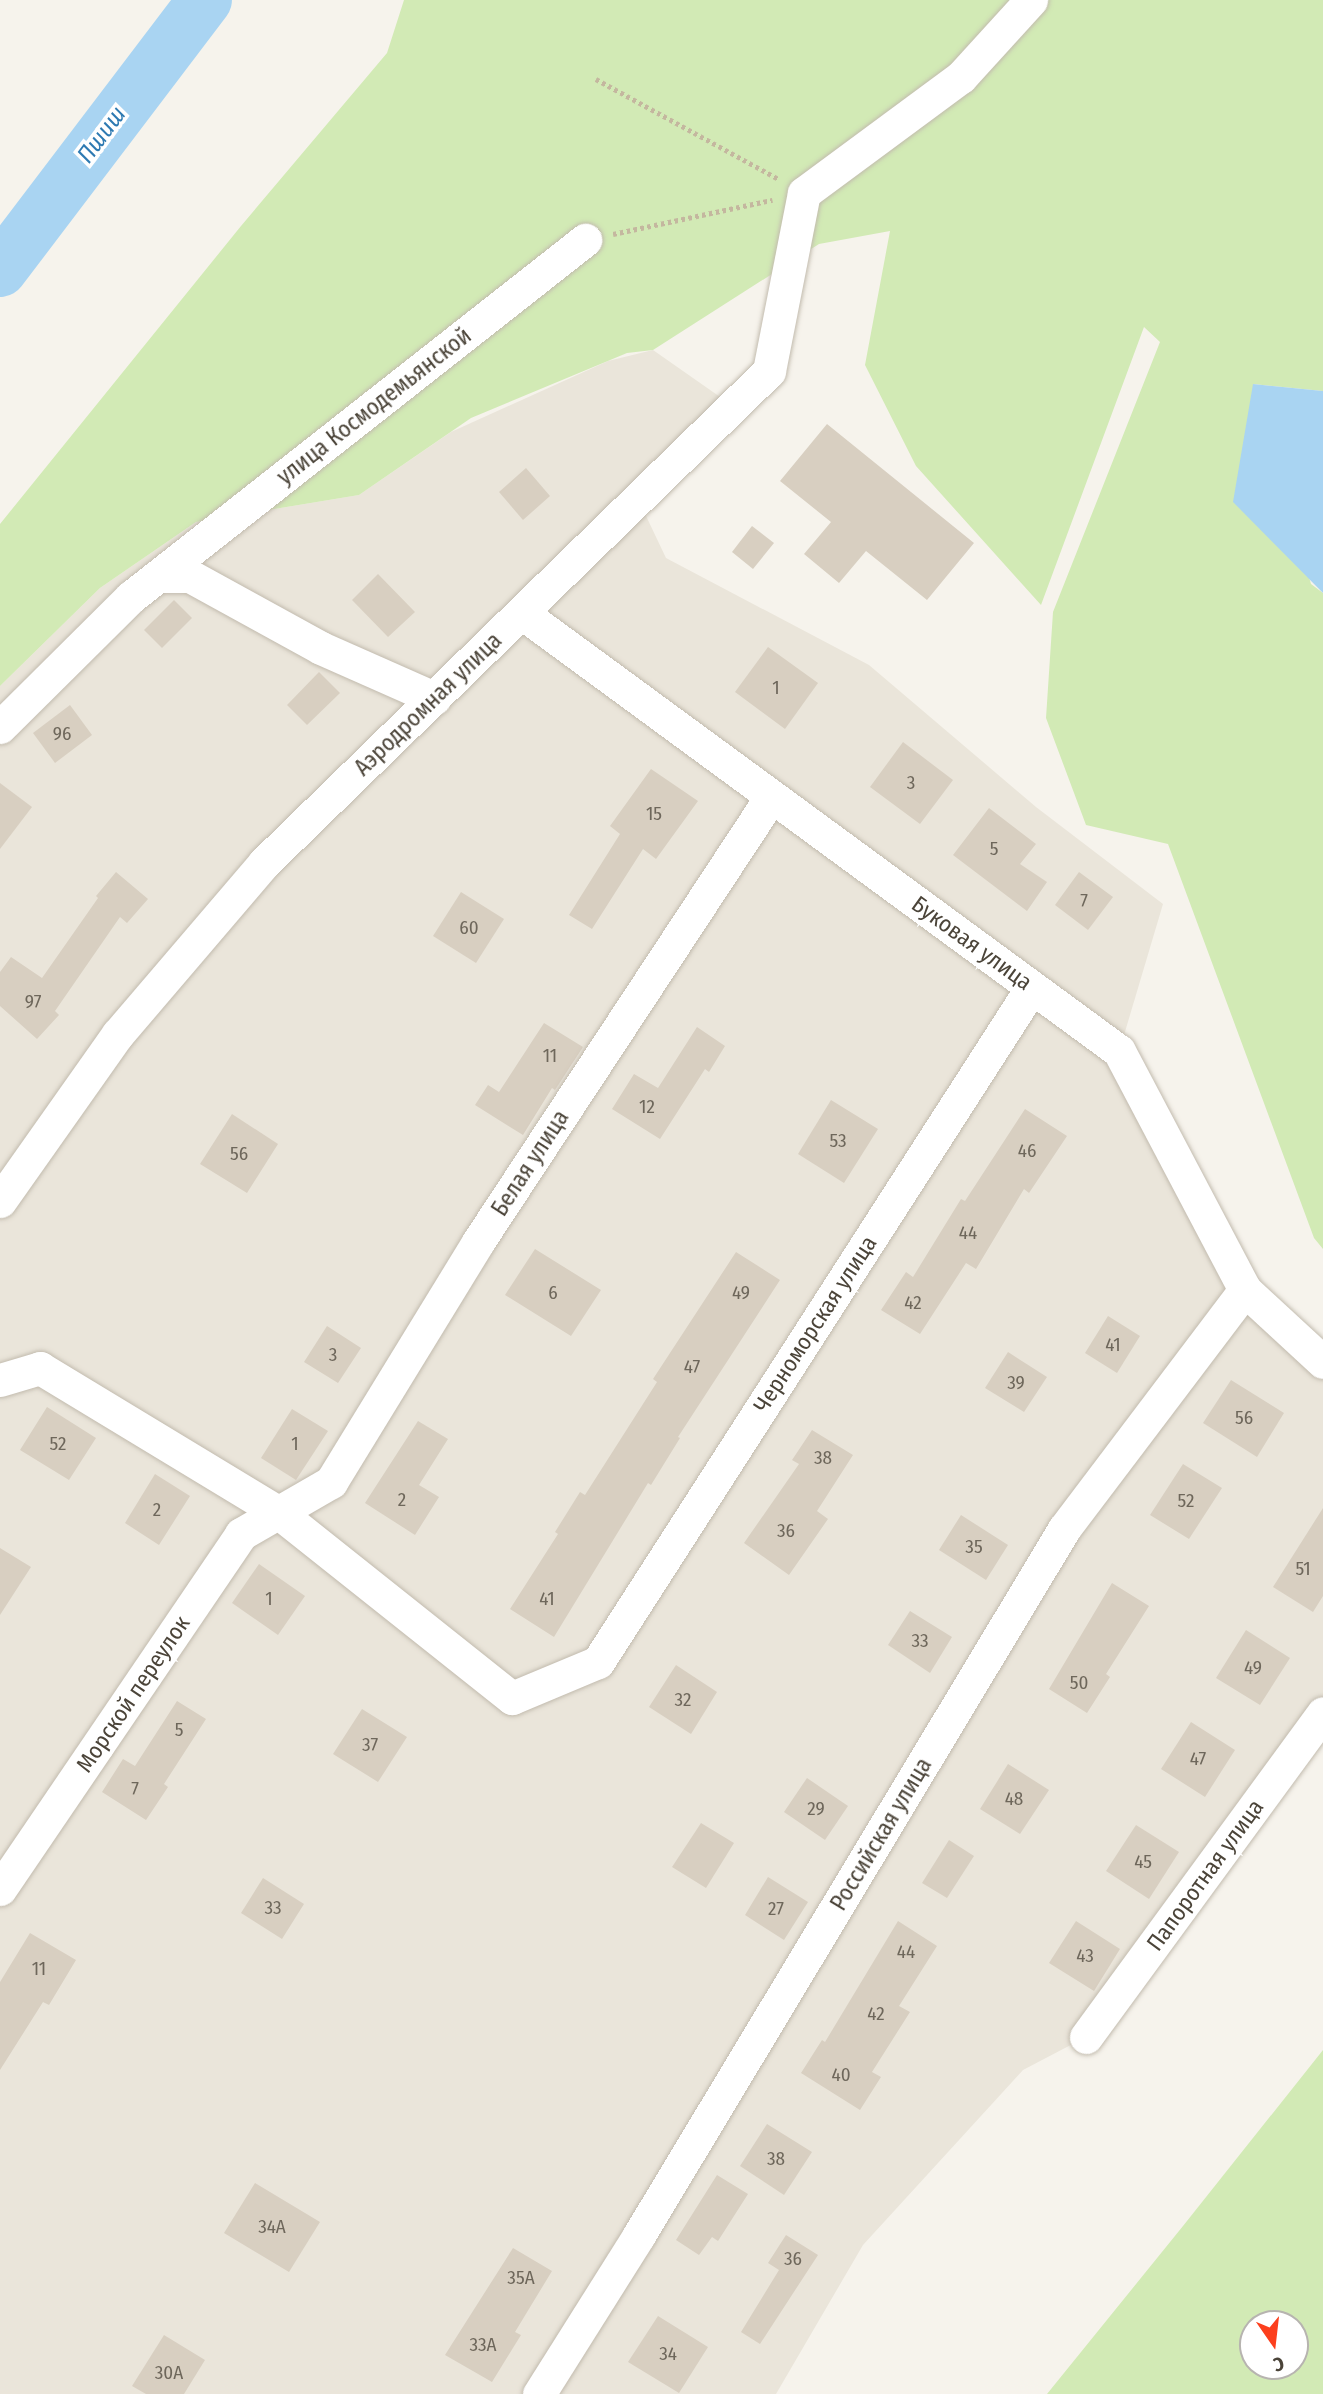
<!DOCTYPE html>
<html>
<head>
<meta charset="utf-8">
<style>
  body { margin:0 }
  #map { position:relative; width:1323px; height:2394px; overflow:hidden; background:#f6f3ec; font-family:"Fira Sans Condensed",sans-serif }
  div>[style] { position:absolute }
  [style*='--x'] { left:calc(var(--x)*1px); top:calc(var(--y)*1px); width:calc(var(--w)*1px); rotate:calc(var(--a)*1deg) }
  .residential>* { inset:0; background:#eae5da }
  .green>* { inset:0; background:#d2eab5 }
  .water>* { inset:0; background:#a9d4f2 }
  .river>* { height:54px; margin:-27px; padding:0 27px; transform-origin:27px; border-radius:27px; background:#a9d4f2 }
  .building>* { inset:0; background:#d8cfc1 }
  .path>* { height:4.5px; margin-top:-2.25px; transform-origin:0; background:repeating-linear-gradient(90deg,#c4b79f 0 3.5px,transparent 0 7px) }
  .roads { filter:drop-shadow(0 0 2px #c2bbae) drop-shadow(0 0 2px #c2bbae) }
  .minor>* { height:33px; margin:-16.5px; padding:0 16.5px; transform-origin:16.5px; border-radius:16.5px; background:#fff }
  span { translate:-50% -50%; white-space:nowrap; text-align:center; line-height:1.15; -webkit-text-stroke:7px #fff; paint-order:stroke }
  .number-label { font-size:19px; color:#6e675b }
  .number-label span { -webkit-text-stroke-width:0 }
  .street-label { font-size:23px; color:#4b4439 }
  .water-label { font-size:24px; color:#2e7ab2; font-style:italic }
  .north { position:absolute; left:1239px; top:2310px; width:70px; height:70px; box-sizing:border-box; background:#fff; border:2px solid #b7b4b0; border-radius:50%; rotate:166deg; font-size:19px; font-weight:700; line-height:28px; text-align:center; color:#4b4439 }
  .north::after { content:''; display:block; margin:auto; width:24px; height:32px; background:#fc3f1d; clip-path:polygon(50% 0,100% 100%,50% 72%,0 100%) }
</style>
</head>
<body>
<div id="map">
  <div class="residential">
    <i style="clip-path:polygon(653px 350px,733px 406px,638px 499px,666px 558px,869px 665px,1036px 807px,1163px 904px,1119px 1052px,1245px 1290px,1323px 1362px,1323px 1728px,1086px 2037px,1023px 2070px,863px 2245px,776px 2394px,0 2394px,0 686px,100px 588px,196px 522px,359px 495px,451px 432px,608px 361px)"></i>
  </div>
  <div class="green">
    <i style="clip-path:polygon(404px 0,1323px 0,1323px 391px,1253px 384px,1311px 584px,1323px 593px,1323px 1249px,1314px 1238px,1168px 844px,1086px 825px,1046px 718px,1053px 612px,1160px 342px,1144px 327px,1041px 605px,916px 466px,865px 365px,890px 231px,819px 244px,653px 350px,627px 353px,471px 418px,359px 495px,196px 522px,100px 588px,0 686px,0 524px,241px 226px,387px 53px)"></i>
    <i style="clip-path:polygon(evenodd,1323px 2050px,1323px 2394px,1047px 2394px,1183px 2226px,1323px 2050px,1253px 2324px,1295px 2324px,1295px 2366px,1253px 2366px,1253px 2324px)"></i>
  </div>
  <div class="water">
    <i style="clip-path:polygon(1253px 384px,1323px 391px,1323px 593px,1233px 502px)"></i>
  </div>
  <div class="river">
    <i style="--x:0;--y:270;--w:339;--a:-52.8"></i>
  </div>
  <div class="building">
    <i style="clip-path:polygon(827px 424px,974px 543px,927px 600px,866px 551px,839px 583px,804px 554px,831px 522px,780px 481px)"></i>
    <i style="clip-path:polygon(526px 468px,550px 496px,523px 520px,499px 492px)"></i>
    <i style="clip-path:polygon(752px 526px,774px 543px,753px 569px,732px 552px)"></i>
    <i style="clip-path:polygon(378px 574px,415px 612px,388px 637px,352px 600px)"></i>
    <i style="clip-path:polygon(174px 600px,192px 618px,162px 648px,144px 630px)"></i>
    <i style="clip-path:polygon(768px 647px,818px 683px,785px 729px,735px 692px)"></i>
    <i style="clip-path:polygon(319px 672px,340px 693px,307px 725px,287px 705px)"></i>
    <i style="clip-path:polygon(70px 705px,92px 735px,55px 763px,33px 733px)"></i>
    <i style="clip-path:polygon(903px 742px,953px 780px,920px 824px,870px 787px)"></i>
    <i style="clip-path:polygon(651px 769px,698px 801px,656px 859px,643px 849px,592px 929px,569px 915px,620px 834px,610px 826px)"></i>
    <i style="clip-path:polygon(0 783px,32px 807px,0 849px)"></i>
    <i style="clip-path:polygon(989px 808px,1036px 844px,1020px 864px,1047px 882px,1027px 911px,953px 855px)"></i>
    <i style="clip-path:polygon(116px 872px,148px 899px,127px 923px,120px 917px,55px 1011px,59px 1015px,37px 1039px,0 1006px,0 972px,11px 957px,42px 978px,98px 898px,96px 896px)"></i>
    <i style="clip-path:polygon(1079px 872px,1113px 897px,1088px 930px,1055px 905px)"></i>
    <i style="clip-path:polygon(461px 892px,504px 919px,476px 963px,433px 936px)"></i>
    <i style="clip-path:polygon(544px 1023px,583px 1047px,555px 1090px,552px 1088px,523px 1135px,475px 1105px,488px 1085px,499px 1092px)"></i>
    <i style="clip-path:polygon(697px 1027px,725px 1046px,709px 1072px,705px 1069px,660px 1139px,612px 1109px,634px 1074px,658px 1088px)"></i>
    <i style="clip-path:polygon(831px 1100px,878px 1129px,844px 1183px,798px 1154px)"></i>
    <i style="clip-path:polygon(1025px 1109px,1067px 1136px,1029px 1193px,1024px 1189px,976px 1269px,966px 1263px,920px 1334px,881px 1310px,906px 1272px,913px 1277px,961px 1199px,965px 1201px)"></i>
    <i style="clip-path:polygon(232px 1114px,278px 1144px,247px 1193px,200px 1164px)"></i>
    <i style="clip-path:polygon(535px 1249px,601px 1290px,571px 1336px,505px 1295px)"></i>
    <i style="clip-path:polygon(736px 1252px,780px 1280px,678px 1437px,680px 1438px,651px 1485px,648px 1483px,554px 1637px,510px 1609px,558px 1534px,555px 1532px,580px 1492px,585px 1495px,657px 1382px,653px 1379px)"></i>
    <i style="clip-path:polygon(1108px 1316px,1140px 1336px,1117px 1373px,1085px 1353px)"></i>
    <i style="clip-path:polygon(327px 1326px,361px 1348px,338px 1383px,304px 1362px)"></i>
    <i style="clip-path:polygon(1008px 1352px,1047px 1377px,1024px 1412px,985px 1388px)"></i>
    <i style="clip-path:polygon(1231px 1380px,1284px 1413px,1257px 1457px,1203px 1423px)"></i>
    <i style="clip-path:polygon(47px 1407px,96px 1438px,69px 1480px,20px 1450px)"></i>
    <i style="clip-path:polygon(292px 1409px,328px 1431px,296px 1480px,261px 1458px)"></i>
    <i style="clip-path:polygon(418px 1421px,448px 1439px,419px 1485px,439px 1497px,415px 1535px,365px 1503px)"></i>
    <i style="clip-path:polygon(812px 1430px,853px 1455px,817px 1511px,828px 1519px,789px 1575px,744px 1543px,799px 1464px,792px 1460px)"></i>
    <i style="clip-path:polygon(1183px 1464px,1222px 1488px,1189px 1539px,1150px 1515px)"></i>
    <i style="clip-path:polygon(155px 1474px,190px 1496px,159px 1545px,125px 1523px)"></i>
    <i style="clip-path:polygon(1323px 1508px,1323px 1596px,1313px 1612px,1273px 1587px)"></i>
    <i style="clip-path:polygon(961px 1515px,1008px 1545px,986px 1580px,939px 1550px)"></i>
    <i style="clip-path:polygon(0 1548px,31px 1567px,0 1615px)"></i>
    <i style="clip-path:polygon(259px 1564px,305px 1596px,278px 1635px,232px 1603px)"></i>
    <i style="clip-path:polygon(1112px 1583px,1149px 1606px,1106px 1674px,1110px 1677px,1087px 1713px,1049px 1689px)"></i>
    <i style="clip-path:polygon(910px 1611px,952px 1637px,930px 1673px,888px 1645px)"></i>
    <i style="clip-path:polygon(1246px 1630px,1290px 1658px,1260px 1705px,1216px 1678px)"></i>
    <i style="clip-path:polygon(676px 1665px,717px 1692px,691px 1734px,649px 1707px)"></i>
    <i style="clip-path:polygon(177px 1701px,206px 1719px,164px 1784px,168px 1787px,146px 1820px,102px 1792px,123px 1759px,135px 1766px)"></i>
    <i style="clip-path:polygon(362px 1709px,407px 1737px,378px 1782px,333px 1754px)"></i>
    <i style="clip-path:polygon(1191px 1722px,1235px 1750px,1205px 1797px,1161px 1769px)"></i>
    <i style="clip-path:polygon(1008px 1764px,1049px 1790px,1020px 1834px,980px 1809px)"></i>
    <i style="clip-path:polygon(807px 1778px,848px 1806px,825px 1840px,784px 1812px)"></i>
    <i style="clip-path:polygon(701px 1823px,734px 1843px,706px 1888px,672px 1867px)"></i>
    <i style="clip-path:polygon(1136px 1825px,1179px 1852px,1149px 1899px,1106px 1871px)"></i>
    <i style="clip-path:polygon(949px 1840px,974px 1856px,947px 1898px,922px 1883px)"></i>
    <i style="clip-path:polygon(768px 1877px,808px 1902px,784px 1940px,745px 1915px)"></i>
    <i style="clip-path:polygon(263px 1878px,304px 1904px,282px 1939px,241px 1913px)"></i>
    <i style="clip-path:polygon(898px 1921px,937px 1946px,899px 2006px,910px 2012px,872px 2072px,881px 2077px,860px 2110px,801px 2073px,822px 2040px,825px 2042px)"></i>
    <i style="clip-path:polygon(1076px 1921px,1120px 1949px,1094px 1991px,1049px 1963px)"></i>
    <i style="clip-path:polygon(30px 1933px,76px 1960px,49px 2005px,43px 2002px,0 2070px,0 1982px)"></i>
    <i style="clip-path:polygon(767px 2124px,812px 2152px,784px 2195px,740px 2166px)"></i>
    <i style="clip-path:polygon(717px 2175px,748px 2194px,718px 2241px,712px 2237px,699px 2255px,676px 2240px)"></i>
    <i style="clip-path:polygon(255px 2183px,320px 2222px,289px 2272px,224px 2233px)"></i>
    <i style="clip-path:polygon(786px 2235px,818px 2255px,760px 2344px,741px 2332px,779px 2270px,768px 2263px)"></i>
    <i style="clip-path:polygon(513px 2248px,552px 2271px,515px 2332px,521px 2335px,492px 2382px,445px 2355px)"></i>
    <i style="clip-path:polygon(658px 2316px,708px 2347px,679px 2393px,628px 2362px)"></i>
    <i style="clip-path:polygon(164px 2335px,205px 2360px,184px 2394px,146px 2394px,132px 2386px)"></i>
  </div>
  <div class="path">
    <i style="--x:596;--y:79;--w:209;--a:28.7"></i>
    <i style="--x:613;--y:234;--w:163;--a:-12.1"></i>
  </div>
  <div class="roads">
    <div class="minor">
      <i style="--x:158;--y:576;--w:32;--a:0"></i>
      <i style="--x:190;--y:576;--w:149;--a:28.8"></i>
      <i style="--x:321;--y:648;--w:124;--a:23.9"></i>
      <i style="--x:522;--y:613;--w:740;--a:36.27"></i>
      <i style="--x:1119;--y:1051;--w:270;--a:62.2"></i>
      <i style="--x:1245;--y:1290;--w:106;--a:42.7"></i>
      <i style="--x:0;--y:727;--w:185;--a:-44.8"></i>
      <i style="--x:131;--y:597;--w:578;--a:-38.18"></i>
      <i style="--x:0;--y:1201;--w:204;--a:-54.8"></i>
      <i style="--x:118;--y:1034;--w:225;--a:-49.5"></i>
      <i style="--x:264;--y:863;--w:705;--a:-44.25"></i>
      <i style="--x:769;--y:371;--w:181;--a:-78.9"></i>
      <i style="--x:804;--y:193;--w:195;--a:-36.5"></i>
      <i style="--x:961;--y:77;--w:104;--a:-47.7"></i>
      <i style="--x:0;--y:1380;--w:42;--a:-16.7"></i>
      <i style="--x:40;--y:1368;--w:278;--a:31.2"></i>
      <i style="--x:278;--y:1512;--w:299;--a:38.5"></i>
      <i style="--x:512;--y:1698;--w:93;--a:-22.7"></i>
      <i style="--x:598;--y:1662;--w:802;--a:-57.26"></i>
      <i style="--x:0;--y:1889;--w:429;--a:-55.8"></i>
      <i style="--x:241;--y:1534;--w:104;--a:-30"></i>
      <i style="--x:331;--y:1482;--w:281;--a:-58.5"></i>
      <i style="--x:478;--y:1242;--w:533;--a:-56.64"></i>
      <i style="--x:1086;--y:2037;--w:401;--a:-53.8"></i>
      <i style="--x:539;--y:2394;--w:188;--a:-57.8"></i>
      <i style="--x:639;--y:2235;--w:824;--a:-58.95"></i>
      <i style="--x:1064;--y:1529;--w:300;--a:-52.9"></i>
    </div>
  </div>
  <div class="number-label">
    <span style="left:776px;top:688px">1</span>
    <span style="left:62px;top:734px">96</span>
    <span style="left:911px;top:783px">3</span>
    <span style="left:654px;top:814px">15</span>
    <span style="left:994px;top:849px">5</span>
    <span style="left:1084px;top:901px">7</span>
    <span style="left:469px;top:928px">60</span>
    <span style="left:33px;top:1002px">97</span>
    <span style="left:550px;top:1056px">11</span>
    <span style="left:647px;top:1107px">12</span>
    <span style="left:838px;top:1141px">53</span>
    <span style="left:1027px;top:1151px">46</span>
    <span style="left:239px;top:1154px">56</span>
    <span style="left:968px;top:1233px">44</span>
    <span style="left:553px;top:1293px">6</span>
    <span style="left:741px;top:1293px">49</span>
    <span style="left:913px;top:1303px">42</span>
    <span style="left:1113px;top:1345px">41</span>
    <span style="left:333px;top:1355px">3</span>
    <span style="left:692px;top:1367px">47</span>
    <span style="left:1016px;top:1383px">39</span>
    <span style="left:1244px;top:1418px">56</span>
    <span style="left:58px;top:1444px">52</span>
    <span style="left:295px;top:1444px">1</span>
    <span style="left:823px;top:1458px">38</span>
    <span style="left:402px;top:1500px">2</span>
    <span style="left:1186px;top:1501px">52</span>
    <span style="left:157px;top:1510px">2</span>
    <span style="left:786px;top:1531px">36</span>
    <span style="left:974px;top:1547px">35</span>
    <span style="left:1303px;top:1569px">51</span>
    <span style="left:269px;top:1599px">1</span>
    <span style="left:547px;top:1599px">41</span>
    <span style="left:920px;top:1641px">33</span>
    <span style="left:1253px;top:1668px">49</span>
    <span style="left:1079px;top:1683px">50</span>
    <span style="left:683px;top:1700px">32</span>
    <span style="left:179px;top:1730px">5</span>
    <span style="left:370px;top:1745px">37</span>
    <span style="left:1198px;top:1759px">47</span>
    <span style="left:135px;top:1789px">7</span>
    <span style="left:1014px;top:1799px">48</span>
    <span style="left:816px;top:1809px">29</span>
    <span style="left:1143px;top:1862px">45</span>
    <span style="left:273px;top:1908px">33</span>
    <span style="left:776px;top:1909px">27</span>
    <span style="left:906px;top:1952px">44</span>
    <span style="left:1085px;top:1956px">43</span>
    <span style="left:39px;top:1969px">11</span>
    <span style="left:876px;top:2014px">42</span>
    <span style="left:841px;top:2075px">40</span>
    <span style="left:776px;top:2159px">38</span>
    <span style="left:272px;top:2227px">34А</span>
    <span style="left:793px;top:2259px">36</span>
    <span style="left:521px;top:2278px">35А</span>
    <span style="left:483px;top:2345px">33А</span>
    <span style="left:668px;top:2354px">34</span>
    <span style="left:169px;top:2373px">30А</span>
  </div>
  <div class="street-label">
    <span style="left:374px;top:406px;rotate:-38deg">улица Космодемьянской</span>
    <span style="left:428px;top:704px;rotate:-44deg">Аэродромная улица</span>
    <span style="left:972px;top:943px;rotate:36deg">Буковая улица</span>
    <span style="left:530px;top:1163px;rotate:-57deg">Белая улица</span>
    <span style="left:815px;top:1324px;rotate:-57deg">Черноморская улица</span>
    <span style="left:133px;top:1694px;rotate:-56deg">Морской переулок</span>
    <span style="left:881px;top:1834px;rotate:-59deg">Российская улица</span>
    <span style="left:1205px;top:1875px;rotate:-54deg">Папоротная улица</span>
  </div>
  <div class="water-label">
    <span style="left:102px;top:135px;rotate:-53deg">Пшиш</span>
  </div>
  <div class="north">С</div>
</div>
</body>
</html>
